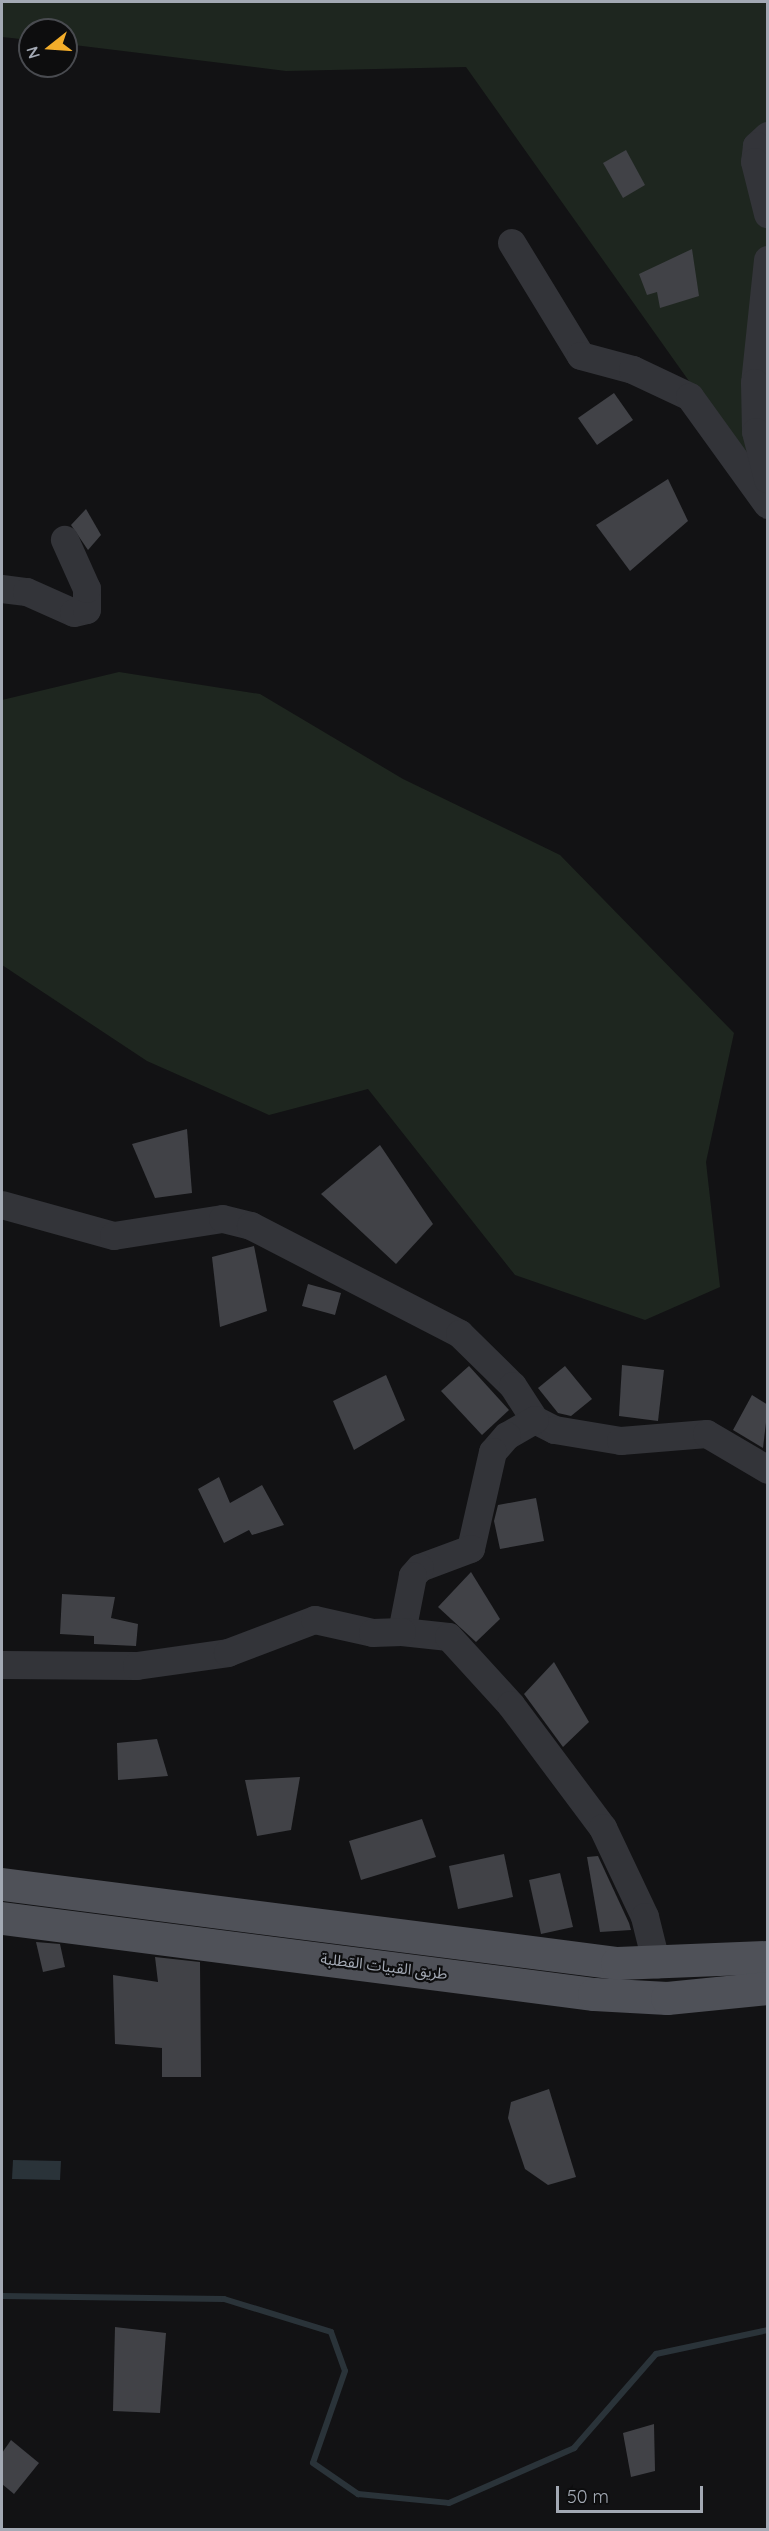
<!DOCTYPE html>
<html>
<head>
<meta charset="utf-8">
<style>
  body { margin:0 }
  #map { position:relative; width:769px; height:2531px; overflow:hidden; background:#121214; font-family:Quicksand,"Noto Sans Arabic",sans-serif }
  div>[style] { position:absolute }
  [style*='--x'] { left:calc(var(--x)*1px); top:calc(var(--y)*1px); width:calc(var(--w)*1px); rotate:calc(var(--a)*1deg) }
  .green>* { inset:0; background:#1e261f }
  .water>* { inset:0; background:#2a3339 }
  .stream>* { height:6px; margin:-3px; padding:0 3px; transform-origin:3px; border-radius:3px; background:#2a3339 }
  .building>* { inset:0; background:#414247 }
  .minor>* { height:28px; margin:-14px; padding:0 14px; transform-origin:14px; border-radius:14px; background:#333439 }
  .major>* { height:33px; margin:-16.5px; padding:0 16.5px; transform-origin:16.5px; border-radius:16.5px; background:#4f5158 }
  span { translate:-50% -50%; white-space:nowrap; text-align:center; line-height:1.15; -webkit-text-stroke:4.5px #0d0d0e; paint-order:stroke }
  .street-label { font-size:15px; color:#a3a9b4 }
  .frame { position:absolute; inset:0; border:3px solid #a3a9b4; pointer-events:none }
  .north { position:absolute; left:18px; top:18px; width:60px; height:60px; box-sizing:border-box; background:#0d0d0e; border:2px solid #494b50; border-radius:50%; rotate:253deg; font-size:16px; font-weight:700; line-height:24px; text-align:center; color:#a3a9b4 }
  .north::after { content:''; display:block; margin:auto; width:21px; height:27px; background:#f3ad2a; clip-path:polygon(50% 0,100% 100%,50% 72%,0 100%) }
  .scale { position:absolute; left:556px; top:2486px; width:147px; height:27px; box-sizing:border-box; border:3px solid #a3a9b4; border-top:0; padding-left:8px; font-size:18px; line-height:21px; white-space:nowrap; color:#a3a9b4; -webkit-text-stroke:4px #0d0d0e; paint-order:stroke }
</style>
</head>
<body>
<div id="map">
  <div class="green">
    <i style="clip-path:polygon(2px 2px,767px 2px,767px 491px,466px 67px,286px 71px,66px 44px,66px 30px,30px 30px,30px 40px,2px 37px)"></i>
    <i style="clip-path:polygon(119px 672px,260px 694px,403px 779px,560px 855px,734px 1033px,706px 1162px,720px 1287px,645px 1320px,515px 1275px,368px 1089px,269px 1115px,147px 1061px,2px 965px,2px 700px)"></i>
  </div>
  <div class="water">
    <i style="clip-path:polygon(13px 2160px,61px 2161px,60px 2180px,12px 2179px)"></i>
  </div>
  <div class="stream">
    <i style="--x:2;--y:2296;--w:222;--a:0.8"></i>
    <i style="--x:224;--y:2299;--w:112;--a:17.1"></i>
    <i style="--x:331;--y:2332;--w:41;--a:70.3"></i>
    <i style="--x:345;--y:2371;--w:97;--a:109.2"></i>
    <i style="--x:313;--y:2463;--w:55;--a:34.6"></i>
    <i style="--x:358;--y:2494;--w:91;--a:5.6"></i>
    <i style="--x:449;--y:2503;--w:137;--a:-23.7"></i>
    <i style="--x:574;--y:2448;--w:125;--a:-48.9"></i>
    <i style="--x:656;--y:2354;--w:115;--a:-12.1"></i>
  </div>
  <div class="building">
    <i style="clip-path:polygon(626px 150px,645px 185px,623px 198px,603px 163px)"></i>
    <i style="clip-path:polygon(692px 249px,699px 296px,660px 308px,657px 292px,647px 295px,639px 274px)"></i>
    <i style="clip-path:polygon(614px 393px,633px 420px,597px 445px,578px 418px)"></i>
    <i style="clip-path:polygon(668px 479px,688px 521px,630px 571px,596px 525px)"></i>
    <i style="clip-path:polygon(86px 509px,101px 535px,88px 550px,71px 525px)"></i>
    <i style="clip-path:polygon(187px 1129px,192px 1193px,155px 1198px,132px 1144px)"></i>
    <i style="clip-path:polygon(380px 1145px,433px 1224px,396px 1264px,321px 1194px)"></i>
    <i style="clip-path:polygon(254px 1246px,267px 1311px,220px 1327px,212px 1257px)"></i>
    <i style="clip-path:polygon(308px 1284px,341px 1293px,335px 1315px,302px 1306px)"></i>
    <i style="clip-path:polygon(622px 1365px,664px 1370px,658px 1421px,619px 1416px)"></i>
    <i style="clip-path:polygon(469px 1366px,509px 1410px,482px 1435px,441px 1391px)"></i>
    <i style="clip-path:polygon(565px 1366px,592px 1399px,571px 1416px,558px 1413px,538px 1388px)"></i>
    <i style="clip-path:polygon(386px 1375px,405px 1420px,354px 1450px,333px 1401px)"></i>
    <i style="clip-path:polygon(752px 1395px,768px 1405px,763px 1448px,733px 1430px)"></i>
    <i style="clip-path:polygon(219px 1477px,230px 1503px,262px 1485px,284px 1525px,252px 1535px,249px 1530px,224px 1543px,198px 1489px)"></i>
    <i style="clip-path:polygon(536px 1498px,544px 1541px,500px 1549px,494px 1521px,498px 1505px)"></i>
    <i style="clip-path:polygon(471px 1572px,500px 1619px,476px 1642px,438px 1607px)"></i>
    <i style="clip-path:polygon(62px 1594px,115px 1597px,111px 1618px,138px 1624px,136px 1646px,94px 1644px,94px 1636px,60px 1634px)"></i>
    <i style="clip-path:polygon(554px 1662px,589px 1722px,563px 1747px,524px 1694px)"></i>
    <i style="clip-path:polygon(157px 1739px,168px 1776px,118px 1780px,117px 1743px)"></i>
    <i style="clip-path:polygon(300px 1777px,291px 1830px,257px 1836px,245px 1780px)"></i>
    <i style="clip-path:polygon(422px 1819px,436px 1857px,361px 1880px,349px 1841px)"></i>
    <i style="clip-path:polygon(504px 1854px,513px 1897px,458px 1909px,449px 1866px)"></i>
    <i style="clip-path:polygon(598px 1856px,629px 1923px,631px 1930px,600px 1932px,587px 1857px)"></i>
    <i style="clip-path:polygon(560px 1873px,573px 1927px,541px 1934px,529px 1880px)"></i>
    <i style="clip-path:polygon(36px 1942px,60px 1944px,65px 1967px,43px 1972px)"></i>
    <i style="clip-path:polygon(155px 1957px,200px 1962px,201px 2077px,162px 2077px,162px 2048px,115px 2044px,113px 1975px,158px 1982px)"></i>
    <i style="clip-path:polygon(549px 2089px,576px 2177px,548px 2185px,525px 2169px,508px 2118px,511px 2102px)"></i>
    <i style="clip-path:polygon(115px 2327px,166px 2333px,160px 2413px,113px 2411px)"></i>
    <i style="clip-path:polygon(654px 2424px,655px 2471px,631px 2477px,623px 2433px)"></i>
    <i style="clip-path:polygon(11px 2440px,39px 2463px,14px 2494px,2px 2484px,2px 2453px)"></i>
  </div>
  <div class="minor">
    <i style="--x:768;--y:136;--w:15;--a:138"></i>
    <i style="--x:757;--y:146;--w:16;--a:97"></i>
    <i style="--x:755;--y:162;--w:54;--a:76"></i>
    <i style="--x:512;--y:243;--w:132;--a:58.6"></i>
    <i style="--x:581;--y:356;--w:54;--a:15.1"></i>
    <i style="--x:633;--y:370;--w:63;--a:25.3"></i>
    <i style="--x:690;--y:397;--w:133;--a:54.2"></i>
    <i style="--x:768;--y:260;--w:124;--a:96"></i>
    <i style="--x:755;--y:383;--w:49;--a:88.8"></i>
    <i style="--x:756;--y:432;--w:49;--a:75.7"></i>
    <i style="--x:2;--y:589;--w:25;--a:7"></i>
    <i style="--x:27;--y:592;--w:51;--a:24.1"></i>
    <i style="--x:74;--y:613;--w:13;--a:-13"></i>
    <i style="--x:87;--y:610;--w:21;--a:-90"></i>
    <i style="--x:87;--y:589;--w:54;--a:-114.2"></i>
    <i style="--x:2;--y:1205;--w:116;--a:15.5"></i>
    <i style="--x:114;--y:1236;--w:110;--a:-8.9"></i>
    <i style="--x:223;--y:1219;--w:29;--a:14"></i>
    <i style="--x:251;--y:1226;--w:235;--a:27.3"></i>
    <i style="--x:460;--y:1334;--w:74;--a:44.5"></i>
    <i style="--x:513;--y:1386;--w:40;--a:57.1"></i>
    <i style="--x:535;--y:1420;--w:22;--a:27"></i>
    <i style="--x:555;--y:1430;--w:67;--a:9.5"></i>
    <i style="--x:621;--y:1441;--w:86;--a:-4.7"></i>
    <i style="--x:707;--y:1434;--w:71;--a:30.5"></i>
    <i style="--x:535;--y:1420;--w:32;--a:150"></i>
    <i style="--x:507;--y:1436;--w:21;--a:131"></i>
    <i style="--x:493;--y:1452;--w:99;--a:102.8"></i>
    <i style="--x:471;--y:1549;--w:54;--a:159.6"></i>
    <i style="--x:420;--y:1568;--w:11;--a:131"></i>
    <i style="--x:413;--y:1576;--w:57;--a:101.1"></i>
    <i style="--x:402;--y:1632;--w:47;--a:6.1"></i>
    <i style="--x:449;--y:1637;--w:92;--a:47.6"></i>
    <i style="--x:511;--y:1705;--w:154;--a:53.2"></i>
    <i style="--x:603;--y:1828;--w:98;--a:64.7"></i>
    <i style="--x:645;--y:1917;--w:49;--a:76"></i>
    <i style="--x:2;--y:1665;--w:135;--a:0.4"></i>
    <i style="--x:137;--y:1666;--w:92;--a:-8.1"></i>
    <i style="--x:228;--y:1653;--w:93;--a:-20.8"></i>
    <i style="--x:315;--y:1620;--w:59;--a:12.6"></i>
    <i style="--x:373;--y:1633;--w:29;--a:-2"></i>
  </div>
  <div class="major">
    <i style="--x:2;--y:1884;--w:620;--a:7.32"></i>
    <i style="--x:617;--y:1963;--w:151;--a:-2.3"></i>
    <i style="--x:2;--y:1918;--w:597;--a:7.32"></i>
    <i style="--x:594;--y:1994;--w:73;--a:3.1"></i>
    <i style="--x:667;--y:1998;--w:101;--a:-5.7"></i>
  </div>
  <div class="street-label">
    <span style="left:384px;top:1966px;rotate:7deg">طريق القبيات القطلبة</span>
  </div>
  <div class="frame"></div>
  <div class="north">N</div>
  <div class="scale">50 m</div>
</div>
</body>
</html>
